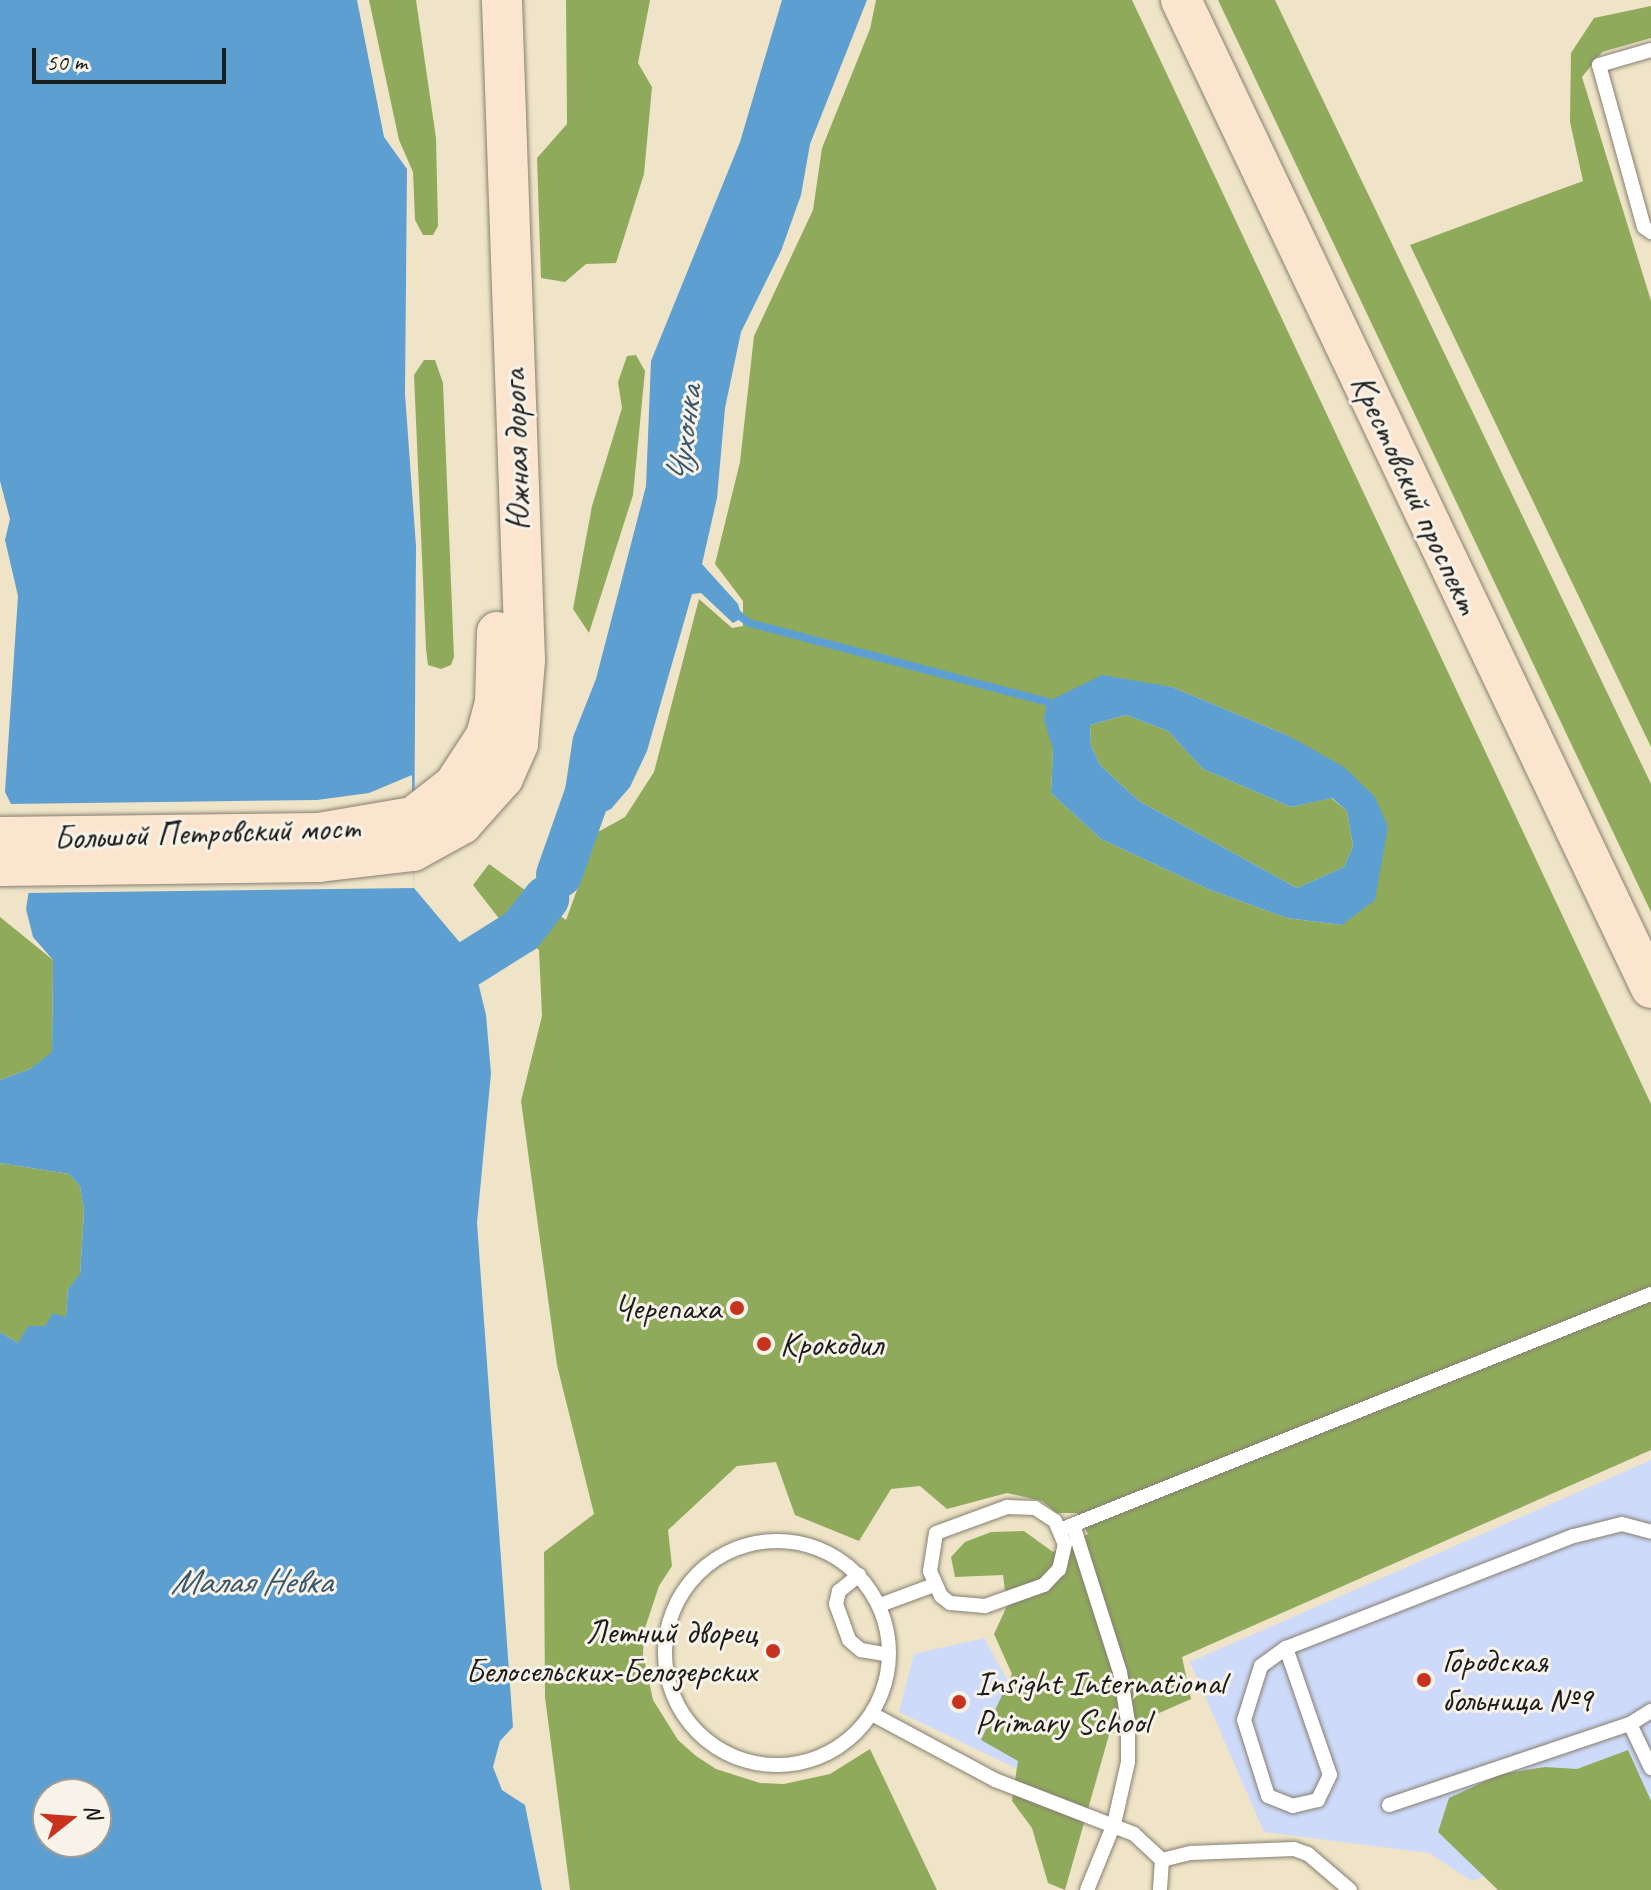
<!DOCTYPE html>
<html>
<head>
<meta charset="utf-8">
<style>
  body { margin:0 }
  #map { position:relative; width:1651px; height:1890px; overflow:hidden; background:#efe4c7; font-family:Caveat,sans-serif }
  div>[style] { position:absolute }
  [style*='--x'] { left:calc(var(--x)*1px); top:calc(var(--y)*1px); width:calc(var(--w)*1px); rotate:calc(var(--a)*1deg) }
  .built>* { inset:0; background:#cedafa }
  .forest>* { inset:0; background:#90aa5c }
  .water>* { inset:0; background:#5e9fd1 }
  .pier>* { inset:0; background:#efe4c7 }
  .stream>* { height:8px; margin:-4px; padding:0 4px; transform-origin:4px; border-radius:4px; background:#5e9fd1 }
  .river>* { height:46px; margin:-23px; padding:0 23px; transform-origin:23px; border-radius:23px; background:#5e9fd1 }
  .roads { filter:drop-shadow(0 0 2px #868072) drop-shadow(0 0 2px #868072) }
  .lane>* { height:14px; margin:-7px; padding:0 7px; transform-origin:7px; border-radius:7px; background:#fff }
  .lane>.ring { margin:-7px; padding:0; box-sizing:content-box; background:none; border:14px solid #fff; border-radius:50% }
  .secondary>* { height:40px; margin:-20px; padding:0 20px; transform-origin:20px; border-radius:20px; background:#fce5cf }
  .dots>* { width:22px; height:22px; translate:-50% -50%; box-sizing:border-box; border:4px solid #f7f3e8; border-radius:50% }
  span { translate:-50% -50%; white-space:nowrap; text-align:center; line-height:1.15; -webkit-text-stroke:6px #f7f3e8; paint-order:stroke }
  .street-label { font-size:34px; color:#1c1c1c }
  .poi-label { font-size:34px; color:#1c1c1c }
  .right { translate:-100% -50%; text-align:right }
  .left { translate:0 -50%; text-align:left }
  .water-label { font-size:36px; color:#3a576d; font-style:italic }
  .north { position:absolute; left:32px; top:1778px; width:80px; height:80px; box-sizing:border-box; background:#f7f3e8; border:2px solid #9f9d96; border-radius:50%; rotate:73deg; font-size:22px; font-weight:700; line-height:32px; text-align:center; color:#1c1c1c }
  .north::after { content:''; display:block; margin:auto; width:28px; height:36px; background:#c8321e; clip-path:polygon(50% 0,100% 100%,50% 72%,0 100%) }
  .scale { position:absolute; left:32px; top:48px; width:194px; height:36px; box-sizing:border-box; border:4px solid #1c1c1c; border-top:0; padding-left:10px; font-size:24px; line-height:28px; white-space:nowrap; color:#1c1c1c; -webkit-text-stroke:6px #f7f3e8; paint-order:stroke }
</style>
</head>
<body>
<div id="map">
  <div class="built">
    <i style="clip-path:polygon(1651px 1460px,1651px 1890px,1527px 1860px,1472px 1881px,1429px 1853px,1264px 1832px,1190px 1662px)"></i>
    <i style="clip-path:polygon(984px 1638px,1014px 1692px,1026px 1773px,899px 1712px,914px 1654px)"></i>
  </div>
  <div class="forest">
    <i style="clip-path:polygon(369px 0,416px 0,436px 138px,438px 226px,433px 235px,423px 235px,415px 220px,413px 172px,399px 140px)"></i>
    <i style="clip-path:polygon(566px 0,650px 0,638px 63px,652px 87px,644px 174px,616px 263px,586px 264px,565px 282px,541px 278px,537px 158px,567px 124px)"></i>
    <i style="clip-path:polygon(evenodd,876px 0,1132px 0,1651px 1104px,1651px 1450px,1182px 1657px,1191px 1699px,1109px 1735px,1065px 1890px,1048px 1883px,1032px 1828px,1012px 1801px,1018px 1761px,981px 1740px,1012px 1674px,994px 1634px,1007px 1606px,1003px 1575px,955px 1577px,951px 1557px,965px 1542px,991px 1532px,1024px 1531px,1053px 1552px,1088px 1534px,1077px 1513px,1057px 1513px,1042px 1501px,1007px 1493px,947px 1509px,920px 1486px,891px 1489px,859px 1541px,795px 1515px,776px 1462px,737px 1466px,668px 1530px,672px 1566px,659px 1586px,644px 1631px,643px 1654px,653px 1700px,678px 1740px,696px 1756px,716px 1769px,760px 1783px,784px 1784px,830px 1774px,870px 1749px,937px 1890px,570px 1890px,545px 1697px,544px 1552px,594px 1514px,557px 1365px,521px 1101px,542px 1016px,539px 950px,504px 925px,473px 885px,489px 864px,566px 920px,598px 832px,625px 817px,654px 772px,699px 599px,732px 628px,743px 626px,743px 601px,715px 564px,740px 462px,754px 336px,813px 210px,822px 148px,870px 29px,876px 0,1139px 683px,1172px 687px,1289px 736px,1388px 827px,1342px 925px,1287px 918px,1210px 890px,1101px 839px,1051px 793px,1053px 749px,1139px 683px)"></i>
    <i style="clip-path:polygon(1218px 0,1275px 0,1651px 784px,1651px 912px)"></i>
    <i style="clip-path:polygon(1651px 6px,1651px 38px,1602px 52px,1582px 77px,1651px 301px,1651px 747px,1410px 245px,1583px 181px,1570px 122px,1571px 53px,1594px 18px)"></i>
    <i style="clip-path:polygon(636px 355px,645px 371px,633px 495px,589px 633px,573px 609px,592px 506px,622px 408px,618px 382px,627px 356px)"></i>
    <i style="clip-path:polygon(424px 360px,435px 360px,443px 383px,454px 657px,451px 665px,441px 669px,428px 665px,426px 649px,414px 375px)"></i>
    <i style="clip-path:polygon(1126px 715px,1168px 731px,1203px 769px,1291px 807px,1331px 798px,1347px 811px,1350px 829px,1353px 846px,1344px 867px,1297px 888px,1139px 801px,1101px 766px,1091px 746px,1090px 725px)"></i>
    <i style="clip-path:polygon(0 917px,53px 960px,52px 1053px,30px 1069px,0 1080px)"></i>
    <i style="clip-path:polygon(0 1163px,69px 1174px,80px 1186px,84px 1211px,80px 1275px,68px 1289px,66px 1317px,18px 1343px,0 1332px)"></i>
    <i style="clip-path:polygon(1628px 1750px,1651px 1801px,1651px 1890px,1498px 1890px,1438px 1832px,1449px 1798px,1501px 1774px,1545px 1767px,1577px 1769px)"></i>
  </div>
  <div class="water">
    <i style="clip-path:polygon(evenodd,0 0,357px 0,384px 137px,407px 169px,405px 394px,416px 546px,414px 888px,472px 957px,486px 1015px,491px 1073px,477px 1223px,513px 1727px,500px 1741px,493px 1767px,502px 1790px,525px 1805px,542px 1890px,0 1890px,0 1332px,18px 1343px,28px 1326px,45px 1326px,53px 1313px,66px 1317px,68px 1289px,80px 1274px,84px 1211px,80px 1186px,69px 1174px,0 1163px,0 1080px,30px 1069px,52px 1052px,53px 960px,33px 937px,26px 909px,35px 852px,5px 792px,18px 596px,5px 540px,10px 519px,0 481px,0 0,48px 1794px,96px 1794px,96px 1842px,48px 1842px,48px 1794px)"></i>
    <i style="clip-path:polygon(782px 0,867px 0,810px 144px,801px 195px,781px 251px,741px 332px,725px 408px,717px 498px,702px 564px,738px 604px,742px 618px,733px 623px,701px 593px,692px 594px,647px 751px,630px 787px,611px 809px,593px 817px,582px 815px,565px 790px,573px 737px,596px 679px,646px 486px,651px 361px,740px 142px)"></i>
    <i style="clip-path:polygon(evenodd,1102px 675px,1172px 687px,1289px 736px,1344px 767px,1375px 797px,1388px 827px,1375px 900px,1342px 925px,1287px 918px,1210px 890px,1101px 839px,1051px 793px,1053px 749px,1044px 720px,1047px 702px,1102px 675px,1126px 715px,1168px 731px,1203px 769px,1291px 807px,1332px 798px,1347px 811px,1350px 829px,1353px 846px,1344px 867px,1297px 888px,1139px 801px,1101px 766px,1091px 746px,1090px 725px,1126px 715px)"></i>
  </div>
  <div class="pier">
    <i style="clip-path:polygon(412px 775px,414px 888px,24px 893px,31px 852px,7px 804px,317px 800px,369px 793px)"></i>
  </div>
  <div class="stream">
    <i style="--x:735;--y:612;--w:18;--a:38"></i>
    <i style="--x:749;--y:623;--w:308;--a:14.8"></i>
  </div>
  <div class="river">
    <i style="--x:559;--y:875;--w:126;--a:-70.6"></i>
    <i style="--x:422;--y:993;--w:117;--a:-32.1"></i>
    <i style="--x:521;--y:931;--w:41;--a:-52"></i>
  </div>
  <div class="roads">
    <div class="lane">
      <i style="--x:1651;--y:50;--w:54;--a:163.9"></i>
      <i style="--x:1599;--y:65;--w:168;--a:74.5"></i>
      <i style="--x:1644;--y:227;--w:9;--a:36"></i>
      <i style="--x:1007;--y:1507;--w:28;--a:2"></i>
      <i style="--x:1035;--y:1508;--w:24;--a:33"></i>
      <i style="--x:1055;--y:1521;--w:25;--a:67"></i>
      <i style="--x:1065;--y:1544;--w:26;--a:103"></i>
      <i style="--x:1059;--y:1569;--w:22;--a:133"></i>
      <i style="--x:1044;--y:1585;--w:63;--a:160.4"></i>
      <i style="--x:985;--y:1606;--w:35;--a:-175"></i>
      <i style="--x:950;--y:1603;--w:11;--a:-142"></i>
      <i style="--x:941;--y:1596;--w:27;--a:-114"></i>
      <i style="--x:930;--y:1571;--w:38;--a:-81"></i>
      <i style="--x:936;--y:1533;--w:76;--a:-20.1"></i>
      <i style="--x:1073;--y:1525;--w:154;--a:72.3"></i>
      <i style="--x:1120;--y:1672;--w:51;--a:80.9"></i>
      <i style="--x:1128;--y:1722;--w:40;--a:90"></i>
      <i style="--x:1128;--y:1762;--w:64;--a:102.7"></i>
      <i style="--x:1114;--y:1824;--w:71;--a:112.2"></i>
      <i style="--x:1060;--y:1530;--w:636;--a:-21.77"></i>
      <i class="ring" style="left:665px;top:1541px;width:210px;height:210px"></i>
      <i style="--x:859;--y:1575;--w:26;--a:141"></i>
      <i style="--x:839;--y:1591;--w:13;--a:103"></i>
      <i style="--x:836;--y:1604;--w:38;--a:70"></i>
      <i style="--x:849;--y:1640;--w:16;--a:40"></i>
      <i style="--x:861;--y:1650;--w:27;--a:10"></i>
      <i style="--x:880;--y:1605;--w:58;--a:-20.3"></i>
      <i style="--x:1286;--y:1648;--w:134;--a:70.9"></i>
      <i style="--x:1330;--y:1775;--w:28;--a:116"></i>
      <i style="--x:1318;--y:1800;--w:26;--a:167"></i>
      <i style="--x:1293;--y:1806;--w:27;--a:-158"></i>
      <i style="--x:1268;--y:1796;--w:80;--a:-107.5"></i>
      <i style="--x:1244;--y:1720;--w:57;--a:-72.5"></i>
      <i style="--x:1261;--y:1666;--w:31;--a:-36"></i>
      <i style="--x:1286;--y:1648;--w:309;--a:-21.3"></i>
      <i style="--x:1574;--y:1536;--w:49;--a:-14"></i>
      <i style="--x:1622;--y:1524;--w:30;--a:15"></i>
      <i style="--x:872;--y:1714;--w:140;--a:28.2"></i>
      <i style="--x:995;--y:1780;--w:149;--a:21.2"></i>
      <i style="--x:1134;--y:1834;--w:38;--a:43"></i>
      <i style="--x:1162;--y:1860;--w:30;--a:94"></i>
      <i style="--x:1630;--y:1724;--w:49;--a:64.5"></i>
      <i style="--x:1389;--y:1805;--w:254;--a:-18.6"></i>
      <i style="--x:1630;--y:1724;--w:25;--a:-32"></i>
      <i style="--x:1162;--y:1860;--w:30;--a:-14"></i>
      <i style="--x:1191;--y:1853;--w:103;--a:-2.2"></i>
      <i style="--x:1294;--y:1849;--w:15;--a:20"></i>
      <i style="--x:1308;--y:1854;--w:55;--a:40.6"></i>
    </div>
    <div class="secondary">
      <i style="--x:1181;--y:0;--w:1094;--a:64.56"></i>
      <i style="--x:0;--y:837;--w:319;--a:-0.7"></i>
      <i style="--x:319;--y:833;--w:95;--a:-9.7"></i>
      <i style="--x:413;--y:817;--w:52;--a:-38"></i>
      <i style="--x:454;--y:785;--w:59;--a:-56.9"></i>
      <i style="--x:486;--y:736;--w:34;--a:-75"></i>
      <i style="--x:495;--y:703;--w:71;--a:-88.4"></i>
      <i style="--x:0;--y:866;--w:319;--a:-0.7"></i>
      <i style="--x:319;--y:862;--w:95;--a:-6.7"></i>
      <i style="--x:413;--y:851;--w:56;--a:-28.9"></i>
      <i style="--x:462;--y:824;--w:62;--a:-48.3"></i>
      <i style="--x:503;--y:778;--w:37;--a:-66"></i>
      <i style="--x:518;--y:744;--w:84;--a:-85.2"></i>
      <i style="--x:525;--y:660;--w:660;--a:-92"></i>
    </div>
  </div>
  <div class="dots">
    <i style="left:737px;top:1308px;background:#c8321e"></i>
    <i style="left:764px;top:1344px;background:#c8321e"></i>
    <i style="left:773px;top:1651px;background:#c8321e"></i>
    <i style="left:1424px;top:1680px;background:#c8321e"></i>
    <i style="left:959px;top:1702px;background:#c8321e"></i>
  </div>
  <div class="street-label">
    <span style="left:516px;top:450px;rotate:-92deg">Южная дорога</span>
    <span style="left:1416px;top:494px;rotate:65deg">Крестовский проспект</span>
    <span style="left:207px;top:832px;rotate:-2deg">Большой Петровский мост</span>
  </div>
  <div class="poi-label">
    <span class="right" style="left:721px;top:1308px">Черепаха</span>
    <span class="left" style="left:780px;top:1344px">Крокодил</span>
    <span class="right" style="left:757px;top:1651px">Летний дворец<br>Белосельских-Белозерских</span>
    <span class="left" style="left:1442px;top:1680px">Городская<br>больница №9</span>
    <span class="left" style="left:975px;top:1702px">Insight International<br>Primary School</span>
  </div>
  <div class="water-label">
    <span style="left:684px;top:435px;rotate:-83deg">Чухонка</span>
    <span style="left:251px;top:1582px">Малая Невка</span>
  </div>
  <div class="north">N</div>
  <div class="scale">50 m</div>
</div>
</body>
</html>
